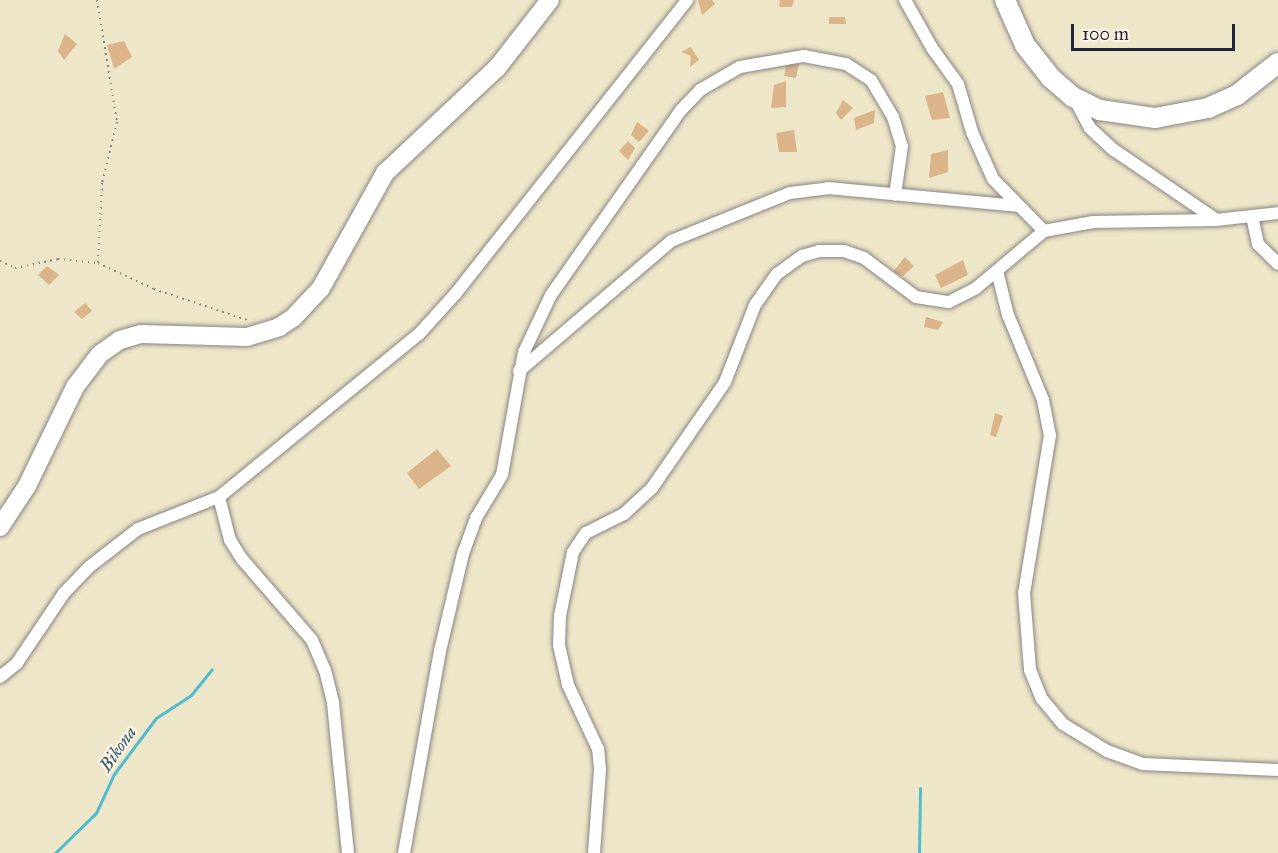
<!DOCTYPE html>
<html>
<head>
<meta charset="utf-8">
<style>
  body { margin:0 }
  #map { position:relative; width:1278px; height:853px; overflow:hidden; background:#ede6c8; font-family:"IM FELL Great Primer",serif }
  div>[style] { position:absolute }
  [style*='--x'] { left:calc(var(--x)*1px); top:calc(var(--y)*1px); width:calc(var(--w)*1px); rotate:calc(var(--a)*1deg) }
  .stream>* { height:3px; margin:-1.5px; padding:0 1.5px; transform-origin:1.5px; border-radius:1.5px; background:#51bccd }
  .building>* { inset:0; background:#dbb489 }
  .path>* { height:2px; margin-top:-1px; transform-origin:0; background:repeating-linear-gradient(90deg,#888482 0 1.5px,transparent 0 6px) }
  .roads { filter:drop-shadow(0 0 2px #888482) drop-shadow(0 0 2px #888482) }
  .minor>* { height:12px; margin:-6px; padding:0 6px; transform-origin:6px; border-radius:6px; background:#fff }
  .primary>* { height:18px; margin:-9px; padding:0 9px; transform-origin:9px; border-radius:9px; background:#fff }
  .trunk>* { height:20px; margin:-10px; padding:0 10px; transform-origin:10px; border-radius:10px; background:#fff }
  span { translate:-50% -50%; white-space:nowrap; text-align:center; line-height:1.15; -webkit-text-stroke:4.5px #fcf5e5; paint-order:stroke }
  .water-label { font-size:18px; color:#32586e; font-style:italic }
  .scale { position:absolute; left:1071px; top:24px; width:164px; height:27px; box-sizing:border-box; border:3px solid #22223b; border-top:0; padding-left:8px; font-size:18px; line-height:21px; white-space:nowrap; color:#22223b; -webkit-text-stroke:4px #fcf5e5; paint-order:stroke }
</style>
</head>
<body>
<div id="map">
  <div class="stream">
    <i style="--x:55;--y:853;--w:57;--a:-44.3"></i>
    <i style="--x:96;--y:813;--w:43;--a:-65.2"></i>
    <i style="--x:114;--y:774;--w:70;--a:-53.1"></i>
    <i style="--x:156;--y:718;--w:42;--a:-33.3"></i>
    <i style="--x:191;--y:695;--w:33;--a:-51"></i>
    <i style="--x:919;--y:853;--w:65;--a:-89.1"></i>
  </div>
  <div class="building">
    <i style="clip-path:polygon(698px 0,712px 0,715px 4px,702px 15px)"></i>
    <i style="clip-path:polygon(780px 0,794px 0,792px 7px,779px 7px)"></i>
    <i style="clip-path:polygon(829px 17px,845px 17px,846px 24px,829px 24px)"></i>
    <i style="clip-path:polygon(65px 34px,77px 44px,64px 60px,58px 51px)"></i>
    <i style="clip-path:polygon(124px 41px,132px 57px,114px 69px,107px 45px)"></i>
    <i style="clip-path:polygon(691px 47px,699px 60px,690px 67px,691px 56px,681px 52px)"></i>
    <i style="clip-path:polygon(800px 60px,796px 78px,784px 76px,787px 62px)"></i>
    <i style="clip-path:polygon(786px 81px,786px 107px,771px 108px,774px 85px)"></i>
    <i style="clip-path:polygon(943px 92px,950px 118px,932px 120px,925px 96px)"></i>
    <i style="clip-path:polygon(843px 100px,853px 108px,841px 120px,836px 113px)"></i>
    <i style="clip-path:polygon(875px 110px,874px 123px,856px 130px,854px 118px)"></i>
    <i style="clip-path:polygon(637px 122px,649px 131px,639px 142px,631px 135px)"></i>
    <i style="clip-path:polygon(794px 130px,797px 152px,779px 152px,776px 133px)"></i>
    <i style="clip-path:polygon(628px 141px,635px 148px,628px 160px,619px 151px)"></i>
    <i style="clip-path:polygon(948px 150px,948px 172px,929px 178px,931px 154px)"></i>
    <i style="clip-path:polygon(905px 257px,914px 266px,903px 276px,893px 272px)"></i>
    <i style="clip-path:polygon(963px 260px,968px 275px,941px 288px,935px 275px)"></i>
    <i style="clip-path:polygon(47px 266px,59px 275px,49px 285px,38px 275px)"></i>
    <i style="clip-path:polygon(85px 303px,92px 311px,82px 319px,74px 312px)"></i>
    <i style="clip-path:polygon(926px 317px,943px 322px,938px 330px,924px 327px)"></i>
    <i style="clip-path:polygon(995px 413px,1003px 416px,996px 437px,990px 435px)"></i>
    <i style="clip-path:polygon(437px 449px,451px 466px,419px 489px,407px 473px)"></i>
  </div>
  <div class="path">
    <i style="--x:97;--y:0;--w:124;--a:80.7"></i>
    <i style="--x:117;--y:122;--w:63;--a:103.8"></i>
    <i style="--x:102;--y:183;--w:80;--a:92.9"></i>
    <i style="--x:0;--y:261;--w:17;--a:25"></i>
    <i style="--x:15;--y:268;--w:44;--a:-11.8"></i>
    <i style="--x:58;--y:259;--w:40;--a:5.7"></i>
    <i style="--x:98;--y:263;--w:62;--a:24.9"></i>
    <i style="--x:154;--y:289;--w:101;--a:18.4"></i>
  </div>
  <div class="roads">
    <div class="minor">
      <i style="--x:905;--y:0;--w:55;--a:60.6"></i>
      <i style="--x:932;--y:48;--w:44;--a:54.2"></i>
      <i style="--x:958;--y:84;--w:50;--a:73.7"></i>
      <i style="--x:972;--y:132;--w:51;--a:65.9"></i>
      <i style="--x:993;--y:179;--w:73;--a:45.6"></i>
      <i style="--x:1074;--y:98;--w:34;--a:62"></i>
      <i style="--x:1090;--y:128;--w:33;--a:43"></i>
      <i style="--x:1114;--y:150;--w:122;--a:34.3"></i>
      <i style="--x:1252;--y:216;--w:29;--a:78"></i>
      <i style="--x:1258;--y:244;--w:28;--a:45"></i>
      <i style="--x:997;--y:271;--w:45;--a:76"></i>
      <i style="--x:1008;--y:315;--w:92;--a:67.6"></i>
      <i style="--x:1043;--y:400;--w:36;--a:79"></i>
      <i style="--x:1050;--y:435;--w:160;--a:99.3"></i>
      <i style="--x:1024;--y:593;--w:77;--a:85.5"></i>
      <i style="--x:1030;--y:670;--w:31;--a:68"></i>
      <i style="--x:1042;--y:699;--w:33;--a:50"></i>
      <i style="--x:1063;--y:724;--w:52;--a:31.5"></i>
      <i style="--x:1107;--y:751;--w:37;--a:20"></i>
      <i style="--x:1142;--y:764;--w:136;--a:2.5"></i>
      <i style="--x:519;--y:371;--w:200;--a:-40.5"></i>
      <i style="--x:671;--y:241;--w:128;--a:-22"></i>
      <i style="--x:790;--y:193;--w:38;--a:-7"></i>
      <i style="--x:828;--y:188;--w:190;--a:5.4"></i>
      <i style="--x:219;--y:497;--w:44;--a:75.7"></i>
      <i style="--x:230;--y:540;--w:22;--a:58"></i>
      <i style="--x:242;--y:559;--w:107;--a:49.2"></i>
      <i style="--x:312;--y:640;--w:33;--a:67"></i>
      <i style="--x:325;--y:670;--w:34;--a:76"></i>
      <i style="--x:333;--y:703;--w:151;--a:84.3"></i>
      <i style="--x:0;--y:677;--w:22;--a:-39"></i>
      <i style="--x:17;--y:663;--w:84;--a:-56.1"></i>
      <i style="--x:64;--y:593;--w:36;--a:-46"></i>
      <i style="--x:89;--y:567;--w:62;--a:-37.8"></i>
      <i style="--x:138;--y:529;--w:87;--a:-21.6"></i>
      <i style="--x:219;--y:497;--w:258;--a:-39.2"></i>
      <i style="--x:419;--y:334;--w:55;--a:-47.9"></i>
      <i style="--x:456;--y:293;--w:373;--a:-51.7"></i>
      <i style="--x:404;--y:853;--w:205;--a:-79.9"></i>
      <i style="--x:440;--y:651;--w:100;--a:-76.7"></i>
      <i style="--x:463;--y:554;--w:38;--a:-70"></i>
      <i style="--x:476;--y:518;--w:50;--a:-58.8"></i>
      <i style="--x:502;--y:475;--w:125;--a:-79.9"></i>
      <i style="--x:524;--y:352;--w:63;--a:-64.7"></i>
      <i style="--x:551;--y:295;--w:226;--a:-54.9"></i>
      <i style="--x:681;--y:110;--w:28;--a:-46"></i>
      <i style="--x:700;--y:90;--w:46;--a:-29.9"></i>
      <i style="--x:740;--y:67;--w:65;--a:-9.8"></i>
      <i style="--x:804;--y:56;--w:43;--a:10.8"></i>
      <i style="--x:846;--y:64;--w:30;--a:33"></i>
      <i style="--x:871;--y:80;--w:43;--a:59.3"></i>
      <i style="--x:893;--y:117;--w:30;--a:73"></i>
      <i style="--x:902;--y:146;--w:49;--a:98.1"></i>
      <i style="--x:594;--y:853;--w:83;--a:-85.9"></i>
      <i style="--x:600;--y:770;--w:21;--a:-95"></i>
      <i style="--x:598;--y:749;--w:71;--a:-115.1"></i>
      <i style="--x:568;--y:685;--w:41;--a:-102.7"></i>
      <i style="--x:559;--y:645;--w:29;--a:-88"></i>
      <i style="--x:560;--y:616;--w:65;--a:-78.5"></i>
      <i style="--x:573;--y:552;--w:23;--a:-56"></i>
      <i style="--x:586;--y:533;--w:42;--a:-26.6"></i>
      <i style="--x:624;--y:514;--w:38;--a:-43"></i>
      <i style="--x:652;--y:488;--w:129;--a:-55.4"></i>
      <i style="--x:725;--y:382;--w:83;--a:-68.7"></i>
      <i style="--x:755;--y:305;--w:38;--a:-55"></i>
      <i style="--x:777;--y:274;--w:31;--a:-36"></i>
      <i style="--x:802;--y:256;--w:18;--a:-16"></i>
      <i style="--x:819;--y:251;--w:25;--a:0"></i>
      <i style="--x:844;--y:251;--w:21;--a:19"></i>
      <i style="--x:864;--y:258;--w:65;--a:36.9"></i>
      <i style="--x:916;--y:297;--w:33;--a:9"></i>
      <i style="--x:949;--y:302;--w:30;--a:-27"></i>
      <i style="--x:976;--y:288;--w:89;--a:-40"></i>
      <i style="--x:1044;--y:231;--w:50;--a:-10.4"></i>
      <i style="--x:1093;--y:222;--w:123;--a:-0.9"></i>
      <i style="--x:1216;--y:220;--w:62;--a:-6.4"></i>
    </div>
    <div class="primary">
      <i style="--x:0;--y:527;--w:49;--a:-56.6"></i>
      <i style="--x:27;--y:486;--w:110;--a:-64.1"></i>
      <i style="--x:75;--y:387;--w:41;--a:-52.9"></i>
      <i style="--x:100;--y:354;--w:24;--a:-35"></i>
      <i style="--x:120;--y:340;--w:22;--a:-16"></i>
      <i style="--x:141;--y:334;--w:106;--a:1.6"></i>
      <i style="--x:247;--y:337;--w:34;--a:-17"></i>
      <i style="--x:279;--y:327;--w:17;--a:-33"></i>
      <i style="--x:293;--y:318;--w:41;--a:-47"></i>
      <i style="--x:321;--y:288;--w:132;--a:-60.9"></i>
      <i style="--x:385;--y:173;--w:154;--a:-43.2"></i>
      <i style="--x:497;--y:68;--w:86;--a:-52.1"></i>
    </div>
    <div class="trunk">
      <i style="--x:1005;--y:0;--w:49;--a:66"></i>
      <i style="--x:1025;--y:45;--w:42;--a:51.8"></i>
      <i style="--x:1051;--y:78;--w:29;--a:41"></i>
      <i style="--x:1073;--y:97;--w:30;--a:26"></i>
      <i style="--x:1100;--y:110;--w:56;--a:8.3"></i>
      <i style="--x:1155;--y:118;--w:54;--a:-10.7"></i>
      <i style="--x:1208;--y:108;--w:32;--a:-24"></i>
      <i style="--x:1237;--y:95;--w:52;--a:-38"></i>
    </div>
  </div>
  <div class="water-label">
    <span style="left:118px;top:749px;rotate:-55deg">Bikona</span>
  </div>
  <div class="scale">100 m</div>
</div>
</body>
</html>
